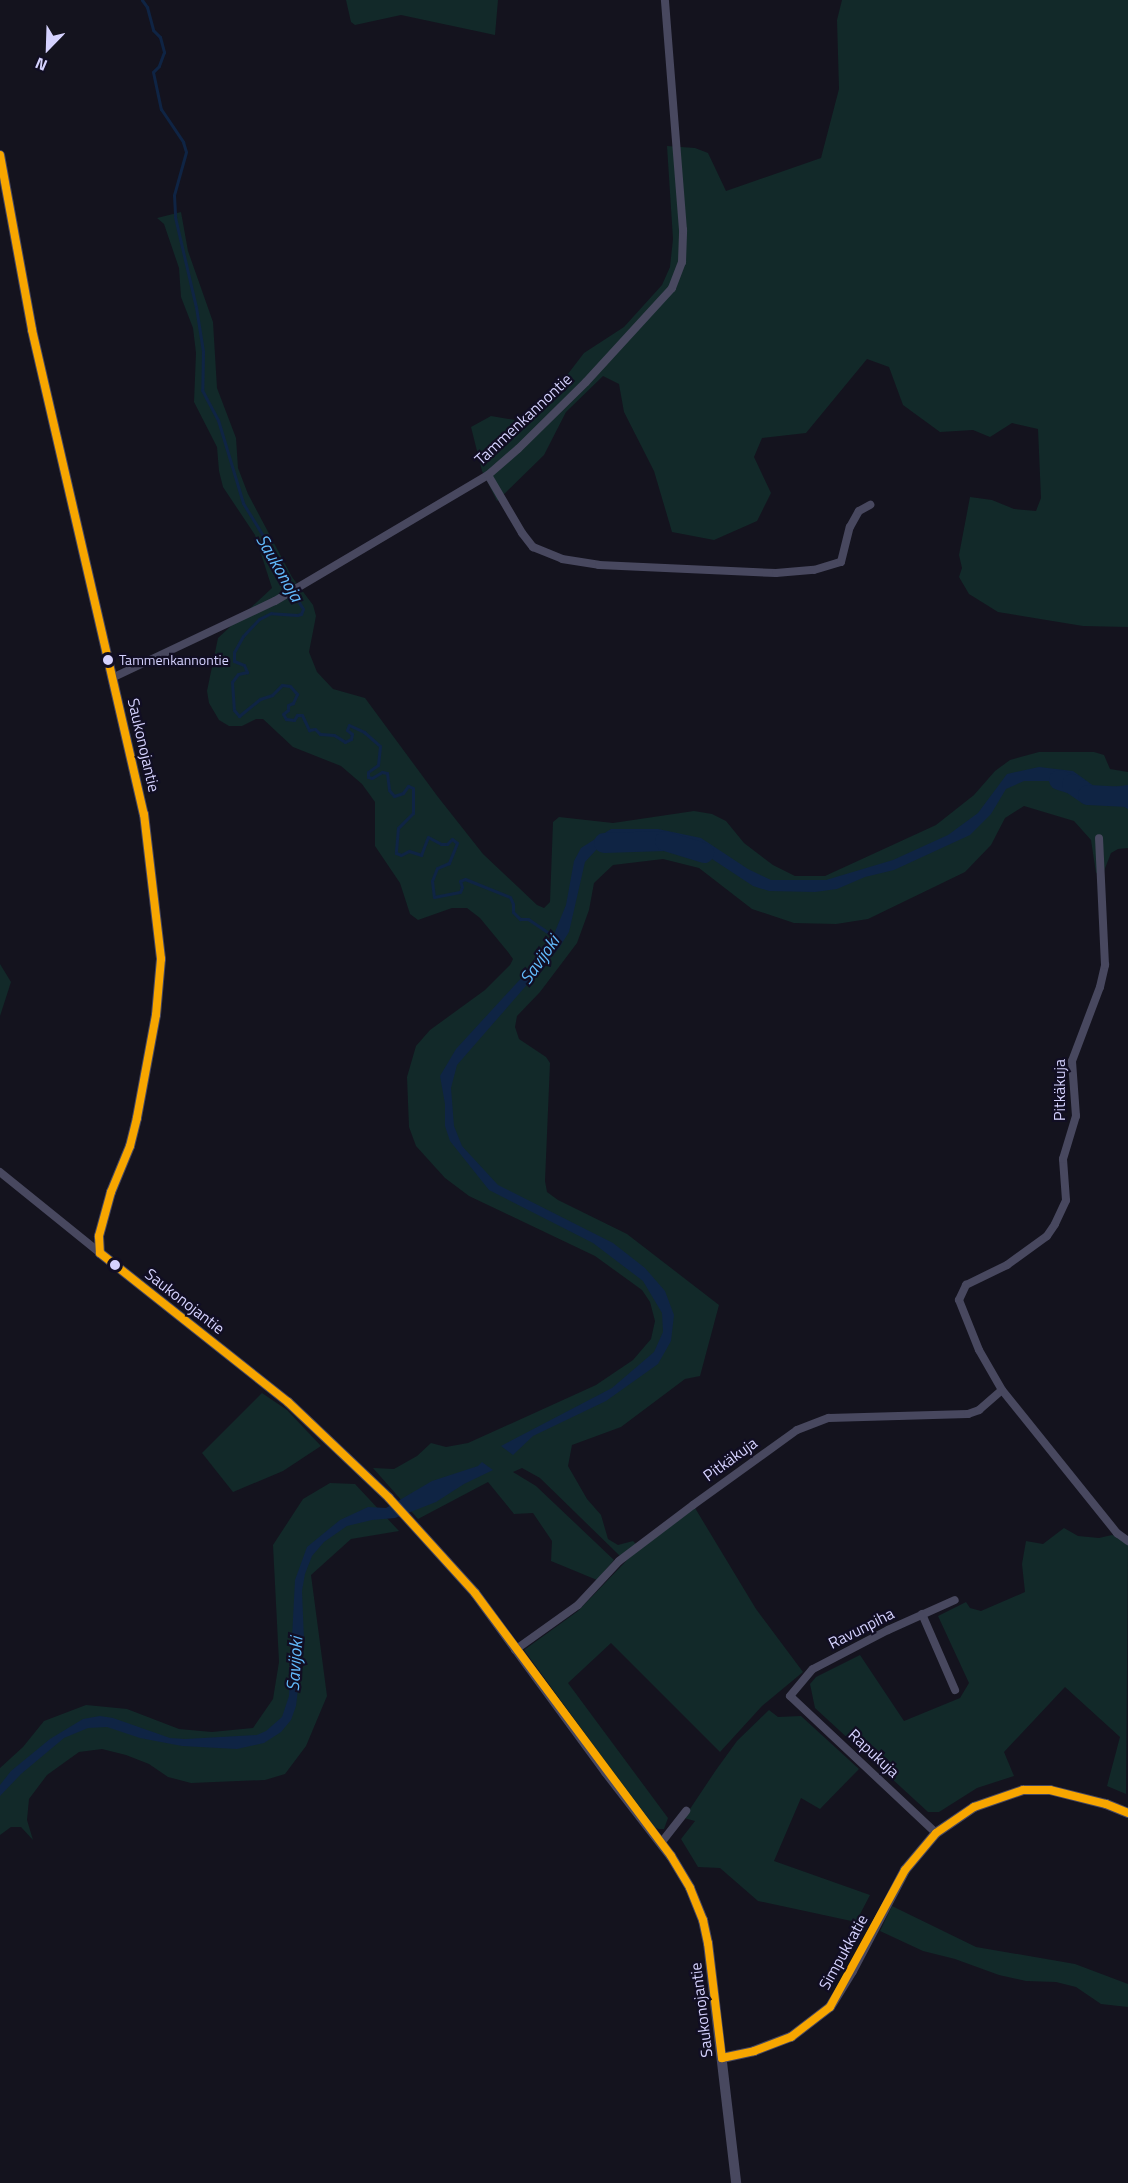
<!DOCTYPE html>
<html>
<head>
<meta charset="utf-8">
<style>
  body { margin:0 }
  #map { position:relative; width:1128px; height:2183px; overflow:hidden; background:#14131e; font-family:"Titillium Web",sans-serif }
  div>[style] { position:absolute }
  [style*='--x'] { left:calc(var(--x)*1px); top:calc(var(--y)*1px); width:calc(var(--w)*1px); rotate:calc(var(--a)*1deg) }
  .green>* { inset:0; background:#122929 }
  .water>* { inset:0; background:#0f2444 }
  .stream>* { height:3px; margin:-1.5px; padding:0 1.5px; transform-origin:1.5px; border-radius:1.5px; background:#0f2444 }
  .river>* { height:20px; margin:-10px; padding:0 10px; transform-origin:10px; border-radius:10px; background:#0f2444 }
  .minor>* { height:8px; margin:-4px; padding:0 4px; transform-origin:4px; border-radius:4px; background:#48485f }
  .tertiary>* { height:10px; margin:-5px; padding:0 5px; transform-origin:5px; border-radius:5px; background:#48485f }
  .bus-1>* { height:8px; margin:-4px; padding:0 4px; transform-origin:4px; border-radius:4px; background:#f7a600 }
  .dots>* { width:16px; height:16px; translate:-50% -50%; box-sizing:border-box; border:3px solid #110e23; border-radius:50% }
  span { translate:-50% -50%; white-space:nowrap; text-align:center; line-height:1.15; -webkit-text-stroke:4.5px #110e23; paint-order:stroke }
  .bus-label { font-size:14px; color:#d5d2fe }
  .left { translate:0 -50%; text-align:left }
  .street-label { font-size:16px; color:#d5d2fe }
  .water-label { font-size:18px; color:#62bafc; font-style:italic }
  .north { position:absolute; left:18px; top:18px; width:60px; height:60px; -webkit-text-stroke:4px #110e23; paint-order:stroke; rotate:203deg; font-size:16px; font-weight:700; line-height:24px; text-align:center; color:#d5d2fe }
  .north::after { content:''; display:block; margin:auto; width:21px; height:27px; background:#d5d2fe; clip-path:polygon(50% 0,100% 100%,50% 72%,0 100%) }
</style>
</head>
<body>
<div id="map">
  <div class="green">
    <i style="clip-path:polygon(346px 0,498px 0,495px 35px,401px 15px,355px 25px,351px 22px)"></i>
    <i style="clip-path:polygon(842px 0,1128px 0,1128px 627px,1083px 626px,998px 612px,969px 594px,959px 577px,962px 568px,959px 555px,970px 497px,992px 500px,1014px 509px,1036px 511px,1041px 498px,1038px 429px,1012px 423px,990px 437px,973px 430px,940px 432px,903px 405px,889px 367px,867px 359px,806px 433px,762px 438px,754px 457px,771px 493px,757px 521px,714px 540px,672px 532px,654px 471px,624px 412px,619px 384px,603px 376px,566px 412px,544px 455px,497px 501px,482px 471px,471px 427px,491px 416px,515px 420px,532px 411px,551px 396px,584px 353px,624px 327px,662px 285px,670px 267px,673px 239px,667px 146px,695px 148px,708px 153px,726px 191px,821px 158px,839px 89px,837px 20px)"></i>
    <i style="clip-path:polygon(181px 212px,188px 251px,213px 322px,217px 388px,236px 438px,238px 468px,248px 494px,292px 577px,313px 605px,316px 616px,309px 652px,317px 672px,333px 689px,365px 698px,438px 797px,483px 854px,537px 905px,544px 908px,550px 902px,553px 822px,559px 817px,613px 823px,694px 811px,712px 814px,726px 821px,744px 843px,773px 865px,795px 876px,825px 876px,936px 825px,974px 795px,995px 771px,1010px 760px,1039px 752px,1094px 752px,1104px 755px,1110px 769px,1128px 772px,1128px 848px,1118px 849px,1111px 853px,1104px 871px,1096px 873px,1091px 840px,1074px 821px,1024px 806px,1005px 818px,991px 845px,965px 872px,868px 919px,836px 924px,794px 923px,752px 909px,699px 868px,663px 859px,613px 865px,594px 883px,589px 910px,577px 943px,540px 992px,517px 1016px,515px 1027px,519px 1039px,546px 1057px,550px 1063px,545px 1181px,547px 1192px,558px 1200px,627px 1234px,719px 1305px,700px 1376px,685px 1379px,621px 1427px,572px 1445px,568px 1466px,587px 1499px,601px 1515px,608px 1539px,618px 1545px,633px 1541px,636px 1544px,620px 1556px,540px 1478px,522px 1468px,513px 1472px,536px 1486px,614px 1560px,597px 1580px,551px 1561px,552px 1541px,533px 1513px,514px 1514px,488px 1482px,418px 1519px,373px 1468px,394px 1469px,417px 1456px,431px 1443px,446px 1447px,468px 1443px,596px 1385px,633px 1360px,651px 1339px,655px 1321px,650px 1302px,642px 1290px,595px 1256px,469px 1196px,445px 1178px,416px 1146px,409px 1127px,407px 1077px,416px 1046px,430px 1030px,485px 990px,510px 965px,513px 959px,508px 952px,480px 918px,467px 908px,452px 908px,418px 920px,410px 914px,400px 883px,375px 846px,375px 802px,362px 784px,341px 766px,293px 747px,263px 719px,256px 719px,242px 726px,229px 726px,219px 720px,209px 703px,207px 691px,218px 638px,272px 588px,255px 535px,223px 487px,219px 471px,217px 447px,194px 402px,196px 353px,193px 328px,181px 297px,179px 268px,164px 224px,157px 218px)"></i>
    <i style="clip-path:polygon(0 964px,11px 982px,0 1016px)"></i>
    <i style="clip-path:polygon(262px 1393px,287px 1410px,321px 1446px,283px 1471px,233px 1492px,202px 1453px)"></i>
    <i style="clip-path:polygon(330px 1483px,355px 1484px,399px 1531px,351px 1539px,311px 1575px,327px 1696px,306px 1746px,285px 1774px,265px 1780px,191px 1783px,168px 1777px,149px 1764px,126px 1755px,102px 1749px,79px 1752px,47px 1775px,29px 1799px,27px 1820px,33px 1840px,21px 1827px,11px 1827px,0 1835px,0 1768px,23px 1747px,44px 1721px,86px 1705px,127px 1709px,179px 1729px,212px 1732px,253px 1728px,273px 1699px,279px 1662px,273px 1545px,303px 1499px)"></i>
    <i style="clip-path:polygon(695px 1508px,756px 1609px,803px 1672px,762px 1706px,720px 1752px,611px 1643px,568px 1683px,668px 1818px,664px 1829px,659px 1829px,653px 1827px,524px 1650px,578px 1611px,630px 1557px)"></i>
    <i style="clip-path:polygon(1064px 1528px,1078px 1536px,1099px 1538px,1112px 1535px,1128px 1541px,1126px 1794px,1107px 1786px,1120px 1737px,1065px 1687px,1004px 1752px,1014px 1776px,977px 1788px,939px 1812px,928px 1812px,815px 1708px,810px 1684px,816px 1677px,860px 1655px,904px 1721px,960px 1698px,969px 1683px,938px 1616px,966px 1602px,970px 1608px,981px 1611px,1025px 1592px,1022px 1564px,1026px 1541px,1043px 1544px)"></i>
    <i style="clip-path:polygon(769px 1710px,778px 1717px,801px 1716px,859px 1769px,820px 1809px,801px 1798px,774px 1861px,870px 1895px,856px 1922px,758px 1901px,720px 1868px,698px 1867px,681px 1839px,695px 1821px,684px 1818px,716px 1770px,737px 1741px)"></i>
    <i style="clip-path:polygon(892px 1906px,976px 1947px,1075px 1964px,1128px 1984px,1128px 2007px,1101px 2004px,1076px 1987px,1056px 1982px,1026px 1981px,999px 1975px,955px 1959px,923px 1951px,880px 1931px)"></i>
  </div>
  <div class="water">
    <i style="clip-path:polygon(1039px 767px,1073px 771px,1098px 789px,1128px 785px,1128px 809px,1104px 796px,1057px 781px,1024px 781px,1006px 789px,991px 814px,970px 835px,894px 870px,865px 877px,837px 889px,815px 892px,769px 891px,753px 886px,703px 853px,677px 843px,632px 843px,597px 849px,585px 862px,569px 932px,559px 948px,457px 1065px,451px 1088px,454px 1126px,462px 1146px,498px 1185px,613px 1243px,645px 1268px,665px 1291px,674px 1315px,671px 1341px,658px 1364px,606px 1401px,533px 1436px,513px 1455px,501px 1446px,612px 1388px,654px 1352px,663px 1332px,662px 1313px,643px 1281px,593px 1243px,489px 1190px,450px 1141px,445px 1126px,445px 1104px,440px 1076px,456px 1049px,536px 962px,552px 939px,566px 905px,574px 861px,581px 848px,611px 829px,658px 829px,701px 838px,748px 869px,771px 880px,826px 880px,893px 860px,948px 835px,978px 813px,1007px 774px)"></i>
    <i style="clip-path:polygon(482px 1462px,493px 1470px,464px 1484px,436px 1502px,395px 1518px,372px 1520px,347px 1526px,324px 1542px,312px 1556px,305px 1574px,302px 1591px,304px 1640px,296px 1706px,291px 1720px,281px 1732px,264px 1743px,237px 1749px,182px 1746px,140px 1738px,107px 1727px,88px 1728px,64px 1738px,21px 1774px,0 1796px,0 1785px,11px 1771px,50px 1739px,83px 1719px,100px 1716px,113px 1718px,170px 1738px,185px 1739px,257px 1735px,266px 1731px,282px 1717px,289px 1696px,295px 1580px,307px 1547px,340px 1520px,368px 1507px,386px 1508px,432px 1481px,478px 1466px)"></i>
  </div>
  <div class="stream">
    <i style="--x:142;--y:0;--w:9;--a:54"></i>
    <i style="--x:147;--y:7;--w:24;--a:75"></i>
    <i style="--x:153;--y:30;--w:10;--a:45"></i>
    <i style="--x:160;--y:37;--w:16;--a:75"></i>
    <i style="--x:164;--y:52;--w:15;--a:110"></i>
    <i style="--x:159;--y:66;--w:8;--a:135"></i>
    <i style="--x:153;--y:72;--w:38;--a:78"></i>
    <i style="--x:161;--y:109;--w:40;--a:56"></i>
    <i style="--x:183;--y:142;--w:10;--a:73"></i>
    <i style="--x:186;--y:152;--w:45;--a:105.6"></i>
    <i style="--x:174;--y:195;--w:22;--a:87"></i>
    <i style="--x:175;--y:217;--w:92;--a:76.9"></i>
    <i style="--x:196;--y:307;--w:45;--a:81"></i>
    <i style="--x:203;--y:351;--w:39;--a:91"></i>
    <i style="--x:202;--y:390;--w:34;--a:62"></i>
    <i style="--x:218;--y:420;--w:87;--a:73.2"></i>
    <i style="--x:243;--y:503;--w:48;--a:58.6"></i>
    <i style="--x:268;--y:544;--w:25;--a:69"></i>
    <i style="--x:277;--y:567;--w:49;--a:58.2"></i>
    <i style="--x:303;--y:609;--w:5;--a:112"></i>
    <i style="--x:301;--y:614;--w:4;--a:166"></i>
    <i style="--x:297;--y:615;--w:26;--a:-176"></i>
    <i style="--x:271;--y:613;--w:13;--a:153"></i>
    <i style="--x:259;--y:619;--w:23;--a:133"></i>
    <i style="--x:243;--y:636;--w:18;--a:119"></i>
    <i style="--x:234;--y:652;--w:9;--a:90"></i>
    <i style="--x:234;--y:661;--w:11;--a:22"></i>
    <i style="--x:244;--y:665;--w:8;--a:67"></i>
    <i style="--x:247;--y:672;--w:9;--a:167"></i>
    <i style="--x:238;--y:674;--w:10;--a:127"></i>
    <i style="--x:232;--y:682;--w:28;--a:86"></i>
    <i style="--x:234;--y:710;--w:8;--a:50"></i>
    <i style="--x:239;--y:716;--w:27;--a:-39"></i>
    <i style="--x:260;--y:699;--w:13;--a:-18"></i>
    <i style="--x:272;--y:695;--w:14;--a:-45"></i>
    <i style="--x:282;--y:685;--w:8;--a:7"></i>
    <i style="--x:290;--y:686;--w:11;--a:49"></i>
    <i style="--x:297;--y:694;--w:10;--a:114"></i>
    <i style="--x:293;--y:703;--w:5;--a:158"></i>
    <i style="--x:288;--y:705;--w:5;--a:90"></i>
    <i style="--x:288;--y:710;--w:6;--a:141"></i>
    <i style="--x:283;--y:714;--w:6;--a:59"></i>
    <i style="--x:286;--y:719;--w:8;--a:7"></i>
    <i style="--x:294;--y:720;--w:6;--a:-59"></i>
    <i style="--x:297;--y:715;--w:5;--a:0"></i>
    <i style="--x:302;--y:715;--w:17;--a:65"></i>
    <i style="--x:309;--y:730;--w:6;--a:-9"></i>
    <i style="--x:315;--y:729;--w:7;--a:45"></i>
    <i style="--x:320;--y:734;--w:14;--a:4"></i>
    <i style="--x:334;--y:735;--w:13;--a:32"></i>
    <i style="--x:345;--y:742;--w:7;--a:-27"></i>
    <i style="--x:351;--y:739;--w:5;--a:-79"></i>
    <i style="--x:352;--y:734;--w:6;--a:-141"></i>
    <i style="--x:347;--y:730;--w:5;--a:-68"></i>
    <i style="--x:349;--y:725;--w:17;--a:25"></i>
    <i style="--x:364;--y:732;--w:21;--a:41"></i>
    <i style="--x:380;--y:746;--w:19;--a:96"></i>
    <i style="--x:378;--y:765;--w:12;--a:145"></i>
    <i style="--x:368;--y:772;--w:5;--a:90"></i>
    <i style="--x:368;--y:777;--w:4;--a:14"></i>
    <i style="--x:372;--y:778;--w:12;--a:-31"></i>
    <i style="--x:382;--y:772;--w:5;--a:11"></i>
    <i style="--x:387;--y:773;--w:17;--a:83"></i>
    <i style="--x:389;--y:790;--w:8;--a:50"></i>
    <i style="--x:394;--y:796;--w:9;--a:-18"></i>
    <i style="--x:403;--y:793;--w:9;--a:-54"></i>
    <i style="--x:408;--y:786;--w:5;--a:22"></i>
    <i style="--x:413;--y:788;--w:25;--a:90"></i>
    <i style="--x:413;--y:813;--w:21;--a:135"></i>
    <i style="--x:398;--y:828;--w:25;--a:95"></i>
    <i style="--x:396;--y:853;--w:5;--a:22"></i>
    <i style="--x:401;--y:855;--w:9;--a:-27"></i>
    <i style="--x:409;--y:851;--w:13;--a:18"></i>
    <i style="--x:421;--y:855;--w:19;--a:-69"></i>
    <i style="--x:428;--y:837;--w:15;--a:28"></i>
    <i style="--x:441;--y:844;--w:6;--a:0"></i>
    <i style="--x:447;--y:844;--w:7;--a:-45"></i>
    <i style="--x:452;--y:839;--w:6;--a:39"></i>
    <i style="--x:457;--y:843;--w:22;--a:112"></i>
    <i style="--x:449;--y:863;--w:13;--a:157"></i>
    <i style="--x:437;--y:868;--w:14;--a:111"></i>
    <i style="--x:432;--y:881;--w:16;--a:83"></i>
    <i style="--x:434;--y:897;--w:26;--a:-11"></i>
    <i style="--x:460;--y:892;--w:5;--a:-68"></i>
    <i style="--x:462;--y:887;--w:6;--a:-108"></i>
    <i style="--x:460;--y:881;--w:5;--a:-22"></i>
    <i style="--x:465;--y:879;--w:48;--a:21.8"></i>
    <i style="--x:510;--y:897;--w:8;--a:67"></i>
    <i style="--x:513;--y:904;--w:8;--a:90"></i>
    <i style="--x:513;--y:912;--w:10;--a:45"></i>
    <i style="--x:520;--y:919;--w:8;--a:0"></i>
    <i style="--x:528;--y:919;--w:34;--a:34"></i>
  </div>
  <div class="river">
    <i style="--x:1059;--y:780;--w:14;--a:17"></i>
    <i style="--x:1072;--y:784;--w:19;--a:35"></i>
    <i style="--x:1088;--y:795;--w:40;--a:2.9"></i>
    <i style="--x:604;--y:843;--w:61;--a:-1.9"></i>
    <i style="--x:665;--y:841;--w:41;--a:17.1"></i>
  </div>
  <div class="minor">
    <i style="--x:488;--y:475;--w:67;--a:59.6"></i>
    <i style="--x:522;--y:533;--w:18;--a:52"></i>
    <i style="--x:533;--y:547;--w:31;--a:22"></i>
    <i style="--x:562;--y:559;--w:37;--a:9"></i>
    <i style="--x:599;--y:565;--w:177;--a:2.6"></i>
    <i style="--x:776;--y:573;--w:38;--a:-5"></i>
    <i style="--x:814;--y:570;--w:28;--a:-17"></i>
    <i style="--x:841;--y:562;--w:36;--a:-76"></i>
    <i style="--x:850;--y:527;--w:18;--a:-61"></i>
    <i style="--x:859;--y:511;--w:13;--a:-29"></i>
    <i style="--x:114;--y:677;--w:178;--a:-25.3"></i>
    <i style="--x:275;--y:601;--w:247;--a:-30.6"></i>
    <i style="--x:488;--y:475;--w:40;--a:-41"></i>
    <i style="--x:518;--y:449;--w:95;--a:-44.6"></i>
    <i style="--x:586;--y:382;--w:127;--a:-47.5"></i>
    <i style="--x:672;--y:288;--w:28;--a:-69"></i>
    <i style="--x:682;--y:262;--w:32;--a:-88"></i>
    <i style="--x:683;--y:230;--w:231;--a:-94.5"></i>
    <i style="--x:0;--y:1172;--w:129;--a:39"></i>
    <i style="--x:1002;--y:1390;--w:46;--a:-119.9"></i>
    <i style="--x:979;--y:1350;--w:54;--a:-111.8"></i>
    <i style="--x:959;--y:1300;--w:17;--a:-65"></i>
    <i style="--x:966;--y:1285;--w:46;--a:-26"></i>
    <i style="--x:1007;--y:1265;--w:49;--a:-35.9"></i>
    <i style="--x:1047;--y:1236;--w:14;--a:-56"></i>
    <i style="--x:1055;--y:1224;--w:26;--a:-65"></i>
    <i style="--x:1066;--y:1200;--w:41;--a:-94.2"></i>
    <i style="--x:1063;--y:1159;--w:45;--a:-73.2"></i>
    <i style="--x:1076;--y:1116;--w:55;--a:-94.2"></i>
    <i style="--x:1072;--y:1061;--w:79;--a:-69.3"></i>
    <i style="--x:1100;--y:987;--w:23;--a:-77"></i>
    <i style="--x:1105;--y:965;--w:127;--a:-92.7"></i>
    <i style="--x:922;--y:1614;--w:83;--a:66.5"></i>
    <i style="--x:515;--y:1650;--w:77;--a:-35.5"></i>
    <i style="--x:578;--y:1605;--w:60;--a:-47"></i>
    <i style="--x:619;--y:1561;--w:93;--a:-37.1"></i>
    <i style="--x:693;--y:1505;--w:128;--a:-35.8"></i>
    <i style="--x:797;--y:1430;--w:34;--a:-21"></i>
    <i style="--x:829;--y:1418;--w:139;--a:-1.6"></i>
    <i style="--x:968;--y:1414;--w:12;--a:-20"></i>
    <i style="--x:979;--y:1410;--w:30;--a:-41"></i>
    <i style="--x:1002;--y:1390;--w:184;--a:51.2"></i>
    <i style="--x:1117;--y:1533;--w:14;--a:36"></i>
    <i style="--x:936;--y:1833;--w:200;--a:-136.8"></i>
    <i style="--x:790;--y:1696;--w:35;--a:-50"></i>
    <i style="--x:813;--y:1669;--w:85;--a:-27.5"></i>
    <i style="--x:888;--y:1630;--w:73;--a:-24.1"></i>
    <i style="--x:661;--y:1843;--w:41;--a:-52"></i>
  </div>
  <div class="tertiary">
    <i style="--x:0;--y:155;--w:178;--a:79.6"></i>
    <i style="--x:32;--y:330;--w:497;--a:77"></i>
    <i style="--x:144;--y:814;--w:146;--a:83.3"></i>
    <i style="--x:161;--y:959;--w:56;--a:95.1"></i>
    <i style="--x:156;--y:1015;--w:105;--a:100.5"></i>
    <i style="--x:137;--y:1118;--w:29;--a:104"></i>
    <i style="--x:130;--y:1146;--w:50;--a:112.4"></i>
    <i style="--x:111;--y:1192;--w:46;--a:105.3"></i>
    <i style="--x:99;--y:1236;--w:17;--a:87"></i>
    <i style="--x:100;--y:1253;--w:240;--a:38.4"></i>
    <i style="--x:288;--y:1402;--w:139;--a:43.5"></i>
    <i style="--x:389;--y:1498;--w:128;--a:47.8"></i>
    <i style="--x:475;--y:1593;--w:222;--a:53.8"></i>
    <i style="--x:606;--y:1772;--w:106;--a:52.3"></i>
    <i style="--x:671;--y:1856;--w:37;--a:59"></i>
    <i style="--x:690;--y:1888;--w:35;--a:68"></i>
    <i style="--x:703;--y:1920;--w:24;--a:78"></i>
    <i style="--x:708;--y:1943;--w:242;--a:83.3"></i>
    <i style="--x:722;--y:2058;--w:33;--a:-12"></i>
    <i style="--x:754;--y:2051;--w:40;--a:-21"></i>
    <i style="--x:791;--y:2037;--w:49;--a:-37.6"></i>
    <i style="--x:830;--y:2007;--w:42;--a:-58.6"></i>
    <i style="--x:852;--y:1971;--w:114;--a:-62.3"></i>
    <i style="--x:905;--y:1870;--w:48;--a:-50"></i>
    <i style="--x:936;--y:1833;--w:46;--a:-34.4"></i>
    <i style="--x:974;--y:1807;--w:52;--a:-19.1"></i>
    <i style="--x:1023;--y:1790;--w:27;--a:0"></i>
    <i style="--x:1050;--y:1790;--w:58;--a:14"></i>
    <i style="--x:1106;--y:1804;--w:24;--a:22"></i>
  </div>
  <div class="bus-1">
    <i style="--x:0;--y:155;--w:178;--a:79.6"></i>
    <i style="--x:32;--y:330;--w:497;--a:77"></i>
    <i style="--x:144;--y:814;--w:146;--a:83.3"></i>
    <i style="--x:161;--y:959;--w:56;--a:95.1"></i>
    <i style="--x:156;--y:1015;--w:105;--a:100.5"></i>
    <i style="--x:137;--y:1118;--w:29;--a:104"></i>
    <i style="--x:130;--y:1146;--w:50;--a:112.4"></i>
    <i style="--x:111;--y:1192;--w:46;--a:105.3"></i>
    <i style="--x:99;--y:1236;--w:17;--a:87"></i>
    <i style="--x:100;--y:1253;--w:240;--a:38.4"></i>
    <i style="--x:288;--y:1402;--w:139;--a:43.5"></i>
    <i style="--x:389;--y:1498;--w:128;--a:47.8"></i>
    <i style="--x:475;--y:1593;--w:328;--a:53.3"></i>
    <i style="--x:671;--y:1856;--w:37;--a:59"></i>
    <i style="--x:690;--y:1888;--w:35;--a:68"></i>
    <i style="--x:703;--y:1920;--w:24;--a:78"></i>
    <i style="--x:708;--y:1943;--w:116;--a:83.1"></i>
    <i style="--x:722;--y:2058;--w:33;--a:-12"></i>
    <i style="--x:754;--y:2051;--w:40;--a:-21"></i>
    <i style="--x:791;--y:2037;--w:49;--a:-37.6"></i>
    <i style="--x:830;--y:2007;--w:156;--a:-61.3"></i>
    <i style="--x:905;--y:1870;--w:48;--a:-50"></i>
    <i style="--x:936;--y:1833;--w:46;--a:-34.4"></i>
    <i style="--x:974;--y:1807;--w:52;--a:-19.1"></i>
    <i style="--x:1023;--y:1790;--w:27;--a:0"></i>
    <i style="--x:1050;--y:1790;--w:58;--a:14"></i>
    <i style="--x:1106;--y:1804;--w:24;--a:22"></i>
  </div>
  <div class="dots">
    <i style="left:108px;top:660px;background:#d5d2fe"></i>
    <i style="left:115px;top:1265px;background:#d5d2fe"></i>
  </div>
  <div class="bus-label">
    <span class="left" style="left:119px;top:660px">Tammenkannontie</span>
  </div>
  <div class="street-label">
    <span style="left:523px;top:419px;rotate:-43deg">Tammenkannontie</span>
    <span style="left:144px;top:745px;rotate:77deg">Saukonojantie</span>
    <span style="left:1059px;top:1090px;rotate:-90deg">Pitkäkuja</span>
    <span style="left:185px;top:1301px;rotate:38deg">Saukonojantie</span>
    <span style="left:730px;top:1459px;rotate:-36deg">Pitkäkuja</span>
    <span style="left:861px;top:1628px;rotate:-27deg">Ravunpiha</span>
    <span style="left:874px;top:1753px;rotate:43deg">Rapukuja</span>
    <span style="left:843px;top:1952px;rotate:-61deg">Simpukkatie</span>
    <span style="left:701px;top:2010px;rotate:-97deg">Saukonojantie</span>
  </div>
  <div class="water-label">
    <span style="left:279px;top:568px;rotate:60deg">Saukonoja</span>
    <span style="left:540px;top:960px;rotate:-55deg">Savijoki</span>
    <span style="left:295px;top:1664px;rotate:-86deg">Savijoki</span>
  </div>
  <div class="north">N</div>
</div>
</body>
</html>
